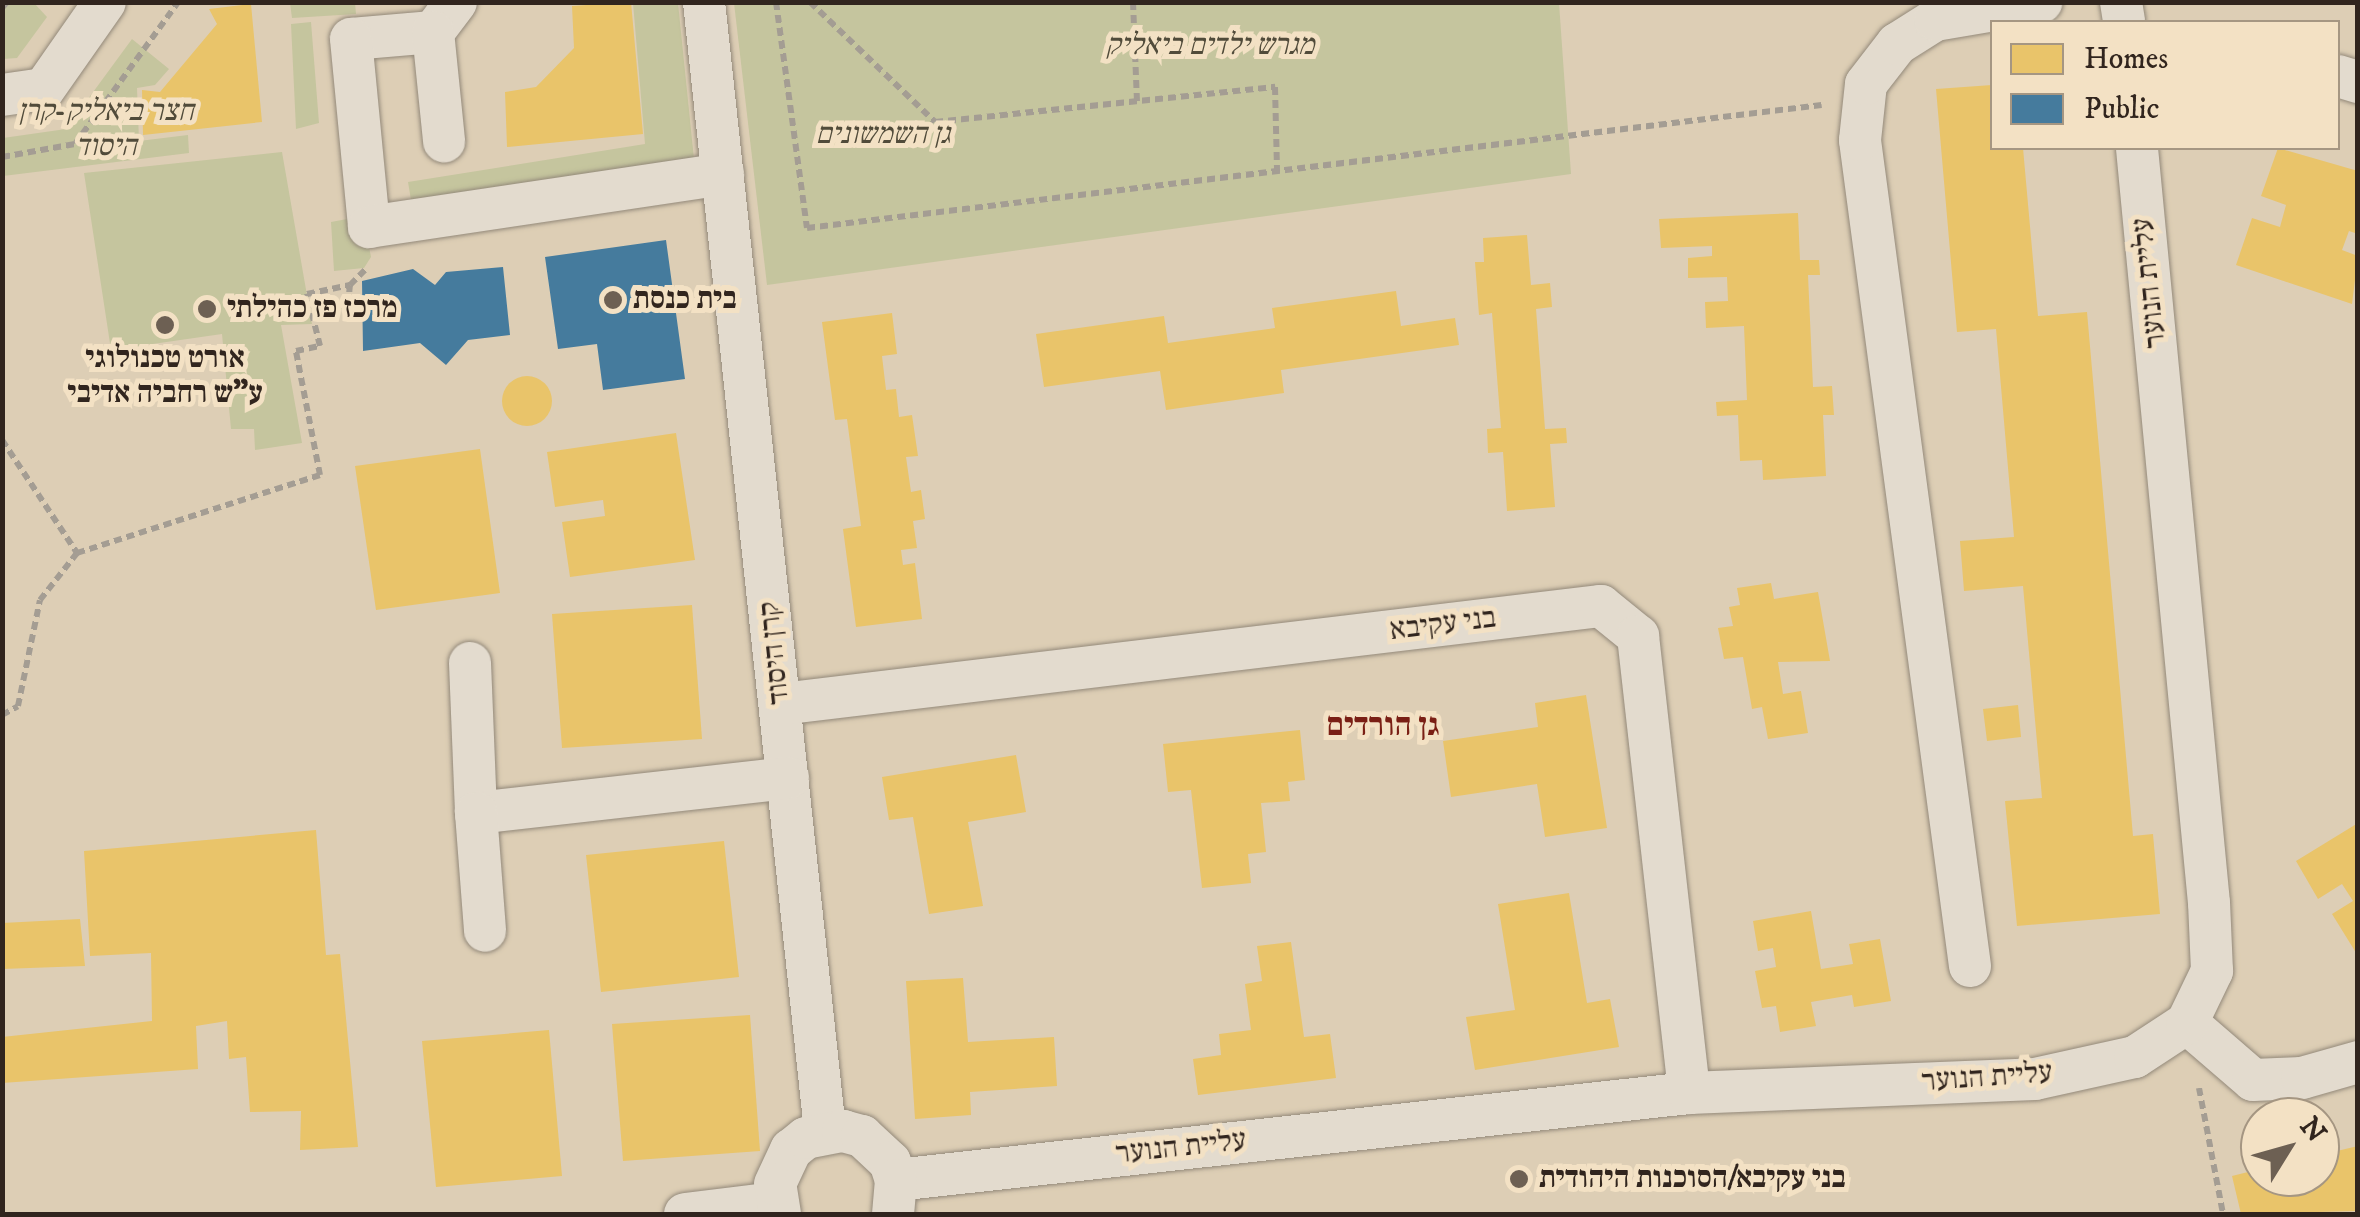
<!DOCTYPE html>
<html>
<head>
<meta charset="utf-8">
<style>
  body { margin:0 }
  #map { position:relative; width:2360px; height:1217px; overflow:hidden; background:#ddceb5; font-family:"IM FELL DW Pica","Frank Ruhl Libre",serif }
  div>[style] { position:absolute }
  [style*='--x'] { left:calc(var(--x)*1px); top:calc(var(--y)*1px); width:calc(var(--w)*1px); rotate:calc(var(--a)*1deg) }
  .green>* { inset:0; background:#c5c59e }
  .homes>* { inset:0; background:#e9c46a }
  .round { border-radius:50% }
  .public>* { inset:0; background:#457b9d }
  .path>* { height:6px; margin-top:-3px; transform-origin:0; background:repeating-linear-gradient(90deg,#a49d93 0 8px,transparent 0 13px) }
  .roads { filter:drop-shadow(0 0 2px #93897a) drop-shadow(0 0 2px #93897a) }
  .minor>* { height:42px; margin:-21px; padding:0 21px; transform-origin:21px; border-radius:21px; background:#e3dbce }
  .dots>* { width:28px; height:28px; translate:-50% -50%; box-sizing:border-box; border:5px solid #f3e1c4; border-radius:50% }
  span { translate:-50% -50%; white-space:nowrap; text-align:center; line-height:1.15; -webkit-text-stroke:10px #f3e1c4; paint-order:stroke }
  .park-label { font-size:30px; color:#514b3a; font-style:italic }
  .street-label { font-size:30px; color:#31251e }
  .poi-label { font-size:30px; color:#31251e; font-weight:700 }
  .left { translate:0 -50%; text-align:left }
  .neighbourhood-label { font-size:32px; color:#7a1f14; font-weight:700 }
  .frame { position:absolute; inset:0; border:5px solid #31251e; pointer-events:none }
  .legend { position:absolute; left:1990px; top:20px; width:350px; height:130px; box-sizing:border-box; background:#f3e1c4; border:2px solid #a59682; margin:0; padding:12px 18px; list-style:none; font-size:30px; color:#31251e }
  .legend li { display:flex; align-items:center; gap:20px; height:50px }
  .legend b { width:50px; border:2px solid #a59682 }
  .north { position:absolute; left:2240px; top:1097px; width:100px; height:100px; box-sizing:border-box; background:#f3e1c4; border:2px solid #a59682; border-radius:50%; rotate:53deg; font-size:28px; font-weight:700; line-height:40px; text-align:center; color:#31251e }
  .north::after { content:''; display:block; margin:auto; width:35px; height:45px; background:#6d6053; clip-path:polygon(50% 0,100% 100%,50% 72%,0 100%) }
</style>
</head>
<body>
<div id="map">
  <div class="green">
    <i style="clip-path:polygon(3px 2px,34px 3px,47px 17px,17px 58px,3px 59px)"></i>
    <i style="clip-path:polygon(290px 3px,355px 3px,356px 14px,292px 18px)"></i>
    <i style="clip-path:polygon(633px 3px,678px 3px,694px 159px,412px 206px,408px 182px,645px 144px)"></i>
    <i style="clip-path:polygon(734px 3px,1559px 3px,1571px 174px,767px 285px)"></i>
    <i style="clip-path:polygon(311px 22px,319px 123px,296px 129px,291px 24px)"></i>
    <i style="clip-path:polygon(132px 39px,169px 69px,155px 85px,137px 88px,139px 141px,188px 135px,189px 153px,3px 176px,3px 138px,66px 129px)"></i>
    <i style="clip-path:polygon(282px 152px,312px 324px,281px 325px,302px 443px,255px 450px,254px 429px,231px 429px,222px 334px,111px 350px,84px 173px)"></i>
    <i style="clip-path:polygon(363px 216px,371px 257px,364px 268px,334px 271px,331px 222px)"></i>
  </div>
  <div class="homes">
    <i style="clip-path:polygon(631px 2px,643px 134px,507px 147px,505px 92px,536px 87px,574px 48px,572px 6px)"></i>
    <i style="clip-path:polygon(251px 4px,262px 122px,143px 135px,142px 90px,160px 92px,217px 24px,209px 9px)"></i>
    <i style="clip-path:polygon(1992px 85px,1992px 148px,2023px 148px,2038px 316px,2087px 312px,2133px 836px,2153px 834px,2160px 914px,2017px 926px,2005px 801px,2042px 798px,2023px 586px,1964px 591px,1960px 541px,2014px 537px,1996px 329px,1957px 332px,1936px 89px)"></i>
    <i style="clip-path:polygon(2278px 148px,2358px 171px,2358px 234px,2349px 231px,2342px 250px,2358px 256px,2352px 304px,2236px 265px,2252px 218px,2280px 227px,2286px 205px,2261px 196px)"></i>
    <i style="clip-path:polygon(1798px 213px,1800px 260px,1819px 260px,1820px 275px,1808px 275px,1813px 387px,1832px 386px,1834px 415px,1823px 415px,1826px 476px,1763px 480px,1762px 460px,1740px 461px,1738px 415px,1717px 416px,1716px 402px,1747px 400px,1744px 326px,1706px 328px,1705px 302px,1728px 301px,1727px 277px,1688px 278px,1688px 258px,1712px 256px,1712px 246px,1661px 248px,1659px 219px)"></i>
    <i style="clip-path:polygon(1527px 235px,1531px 285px,1550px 283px,1552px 307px,1536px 309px,1545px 429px,1566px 428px,1567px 443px,1550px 444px,1555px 507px,1507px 511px,1503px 452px,1488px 453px,1487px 429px,1501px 428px,1492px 313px,1479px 315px,1475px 262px,1484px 262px,1483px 238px)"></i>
    <i style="clip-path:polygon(1396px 291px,1401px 326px,1455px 318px,1459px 345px,1281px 370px,1284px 393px,1166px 410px,1160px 371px,1044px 387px,1036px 334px,1164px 316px,1168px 343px,1275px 328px,1272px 308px)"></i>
    <i style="clip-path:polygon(892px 313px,897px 354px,882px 356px,886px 390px,896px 389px,899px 417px,912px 415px,918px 456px,906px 457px,911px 492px,921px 490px,925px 519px,913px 521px,917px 548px,901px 550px,903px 565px,915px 563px,922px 619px,856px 627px,843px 529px,861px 526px,847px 419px,835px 420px,822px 322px)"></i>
    <i class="round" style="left:502px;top:376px;width:50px;height:50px"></i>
    <i style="clip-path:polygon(676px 433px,695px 560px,570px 577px,562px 522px,605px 516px,603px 500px,555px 507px,547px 452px)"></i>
    <i style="clip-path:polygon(480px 449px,500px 593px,376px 610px,355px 466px)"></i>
    <i style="clip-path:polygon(1771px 583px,1774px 599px,1818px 592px,1830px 661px,1778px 662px,1783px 694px,1801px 691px,1808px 733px,1768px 739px,1762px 707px,1752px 709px,1743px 657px,1724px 659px,1718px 628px,1733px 626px,1729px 607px,1740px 605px,1737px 588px)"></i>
    <i style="clip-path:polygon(692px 605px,702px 739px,562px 748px,552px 614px)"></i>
    <i style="clip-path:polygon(1586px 695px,1607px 828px,1545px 837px,1537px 784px,1451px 797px,1443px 741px,1538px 727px,1535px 703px)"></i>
    <i style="clip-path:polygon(2018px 705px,2021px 737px,1987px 741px,1983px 709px)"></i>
    <i style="clip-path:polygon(1300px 730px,1305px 780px,1288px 782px,1290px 801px,1261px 803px,1266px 852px,1248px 854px,1251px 883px,1202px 888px,1191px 790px,1168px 792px,1163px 744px)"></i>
    <i style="clip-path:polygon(1016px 755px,1026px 812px,968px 822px,983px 906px,929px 914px,913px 817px,889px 820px,882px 777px)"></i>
    <i style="clip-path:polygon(2358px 823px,2358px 956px,2332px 914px,2353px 901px,2342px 884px,2318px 899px,2296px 861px)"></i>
    <i style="clip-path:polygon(316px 830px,326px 955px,340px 954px,358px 1147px,300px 1150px,301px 1111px,250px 1112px,246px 1057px,229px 1059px,227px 1021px,196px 1026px,198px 1069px,2px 1083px,2px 1037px,152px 1021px,151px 953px,90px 956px,84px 851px)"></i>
    <i style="clip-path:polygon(724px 841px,739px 977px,601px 992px,586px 855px)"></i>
    <i style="clip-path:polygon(1569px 893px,1587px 1003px,1610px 999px,1619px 1047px,1475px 1070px,1466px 1017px,1515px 1010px,1498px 904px)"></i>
    <i style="clip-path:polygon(1811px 911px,1821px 969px,1853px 964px,1849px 944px,1880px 939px,1891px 1001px,1854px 1007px,1852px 995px,1811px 1002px,1816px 1026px,1780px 1032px,1776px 1006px,1762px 1008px,1755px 971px,1776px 967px,1773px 948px,1758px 951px,1753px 921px)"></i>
    <i style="clip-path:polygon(80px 919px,85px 966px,2px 969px,2px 923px)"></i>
    <i style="clip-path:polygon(1291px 942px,1304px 1037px,1330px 1034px,1336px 1078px,1198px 1095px,1193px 1059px,1221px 1055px,1219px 1034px,1251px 1030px,1245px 984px,1262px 981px,1257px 946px)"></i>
    <i style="clip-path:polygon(963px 978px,968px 1042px,1054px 1037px,1057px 1086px,970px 1092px,971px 1115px,915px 1119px,906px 981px)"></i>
    <i style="clip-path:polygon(750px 1015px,760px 1151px,623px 1161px,612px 1024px)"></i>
    <i style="clip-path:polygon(549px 1030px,562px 1176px,436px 1187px,422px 1041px)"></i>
    <i style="clip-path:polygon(2358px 1146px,2358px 1211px,2241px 1214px,2232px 1176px,2260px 1169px,2260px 1177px,2320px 1177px,2320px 1155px)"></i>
  </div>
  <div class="public">
    <i style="clip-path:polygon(666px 240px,685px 379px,603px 390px,597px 344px,558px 349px,545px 257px)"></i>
    <i style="clip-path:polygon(503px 267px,510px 335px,468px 340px,446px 365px,420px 343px,363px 351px,362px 281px,413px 269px,435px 285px,446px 272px)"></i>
  </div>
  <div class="path">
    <i style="--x:776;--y:2;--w:228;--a:82.2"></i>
    <i style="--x:807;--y:228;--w:1022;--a:-6.91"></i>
    <i style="--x:810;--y:2;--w:173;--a:43.8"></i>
    <i style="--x:935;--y:122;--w:342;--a:-5.9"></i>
    <i style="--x:1275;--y:87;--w:84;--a:88.6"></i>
    <i style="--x:1133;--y:2;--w:100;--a:87.7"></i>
    <i style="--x:2;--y:8;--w:8;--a:-50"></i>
    <i style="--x:2;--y:157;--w:74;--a:-10.1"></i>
    <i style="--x:75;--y:144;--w:175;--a:-54"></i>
    <i style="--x:347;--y:318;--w:33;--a:-85"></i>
    <i style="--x:350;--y:285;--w:23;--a:-45"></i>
    <i style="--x:2;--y:440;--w:136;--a:56.4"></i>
    <i style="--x:2;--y:715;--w:18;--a:-29"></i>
    <i style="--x:18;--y:706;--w:108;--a:-78.3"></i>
    <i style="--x:40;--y:600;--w:60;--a:-51.8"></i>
    <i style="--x:77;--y:553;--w:255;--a:-17.8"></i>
    <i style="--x:320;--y:475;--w:126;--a:-101"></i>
    <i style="--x:296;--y:351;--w:25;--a:-12"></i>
    <i style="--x:320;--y:346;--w:54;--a:-104"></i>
    <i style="--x:307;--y:294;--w:44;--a:-11.8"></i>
    <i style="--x:2199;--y:1088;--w:128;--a:79.2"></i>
  </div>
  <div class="roads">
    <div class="minor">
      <i style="--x:456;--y:2;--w:38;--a:127"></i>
      <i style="--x:433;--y:32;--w:82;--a:175.1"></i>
      <i style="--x:351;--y:39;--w:189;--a:84.5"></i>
      <i style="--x:369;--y:227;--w:358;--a:-8.5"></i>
      <i style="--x:704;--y:2;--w:1135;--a:83.88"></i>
      <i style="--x:2121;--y:2;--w:20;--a:81"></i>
      <i style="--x:433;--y:32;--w:110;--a:84.2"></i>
      <i style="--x:2338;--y:76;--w:21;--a:17"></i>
      <i style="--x:2;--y:95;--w:42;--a:-8.1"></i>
      <i style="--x:44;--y:89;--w:106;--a:-55"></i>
      <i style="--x:470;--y:663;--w:150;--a:87.7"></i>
      <i style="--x:476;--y:813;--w:314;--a:-6.4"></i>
      <i style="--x:781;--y:704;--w:826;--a:-6.82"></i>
      <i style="--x:1601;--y:606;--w:48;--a:39"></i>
      <i style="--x:1638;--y:636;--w:460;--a:83.6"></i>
      <i style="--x:476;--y:813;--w:118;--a:85.6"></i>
      <i style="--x:1970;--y:966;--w:833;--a:-97.59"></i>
      <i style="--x:1860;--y:140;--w:56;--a:-83.9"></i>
      <i style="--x:1866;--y:84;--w:51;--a:-52.2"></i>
      <i style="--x:1897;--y:44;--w:45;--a:-32.3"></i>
      <i style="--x:1935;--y:20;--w:108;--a:-9.6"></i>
      <i style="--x:2187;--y:1023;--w:87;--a:40.8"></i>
      <i style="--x:2253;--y:1080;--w:49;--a:-2.3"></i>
      <i style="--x:2302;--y:1078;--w:58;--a:-15.9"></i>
      <i style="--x:896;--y:1180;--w:798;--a:-6.26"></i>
      <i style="--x:1689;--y:1093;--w:346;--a:-2.3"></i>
      <i style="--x:2035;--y:1079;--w:102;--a:-12.4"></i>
      <i style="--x:2135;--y:1057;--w:62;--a:-33.2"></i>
      <i style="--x:2187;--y:1023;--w:58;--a:-64.3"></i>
      <i style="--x:2212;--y:971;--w:68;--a:-92.5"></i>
      <i style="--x:2209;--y:903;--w:758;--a:-95.45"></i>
      <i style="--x:685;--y:1214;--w:92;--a:-6.9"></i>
      <i style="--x:780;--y:1214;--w:30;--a:-99"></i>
      <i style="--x:775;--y:1184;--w:38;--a:-65"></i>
      <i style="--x:791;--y:1150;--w:19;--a:-39"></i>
      <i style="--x:806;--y:1138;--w:38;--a:-11"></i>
      <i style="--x:843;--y:1131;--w:20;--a:15"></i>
      <i style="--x:862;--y:1136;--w:38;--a:43"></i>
      <i style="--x:890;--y:1162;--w:19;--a:72"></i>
      <i style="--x:896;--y:1180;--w:34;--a:95"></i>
    </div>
  </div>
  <div class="dots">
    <i style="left:613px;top:300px;background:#6d6053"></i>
    <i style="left:207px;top:309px;background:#6d6053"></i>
    <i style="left:165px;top:325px;background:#6d6053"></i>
    <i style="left:1519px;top:1179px;background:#6d6053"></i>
  </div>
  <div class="park-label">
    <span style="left:1210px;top:46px">מגרש ילדים ביאליק</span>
    <span style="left:106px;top:129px">חצר ביאליק-קרן<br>היסוד</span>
    <span style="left:883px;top:135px">גן השמשונים</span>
  </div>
  <div class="street-label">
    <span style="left:2150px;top:283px;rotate:-96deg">עליית הנוער</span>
    <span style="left:1443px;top:625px;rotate:-7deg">בני עקיבא</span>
    <span style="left:775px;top:653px;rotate:-96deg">קרן היסוד</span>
    <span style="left:1987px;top:1078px;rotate:-4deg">עליית הנוער</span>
    <span style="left:1181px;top:1148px;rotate:-6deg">עליית הנוער</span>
  </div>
  <div class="poi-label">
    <span class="left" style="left:633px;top:300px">בית כנסת</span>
    <span class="left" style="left:227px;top:309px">מרכז פז כהילתי</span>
    <span style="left:165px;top:376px">אורט טכנולוגי<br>ע"ש רחביה אדיבי</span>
    <span class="left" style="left:1539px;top:1179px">בני עקיבא/הסוכנות היהודית</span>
  </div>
  <div class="neighbourhood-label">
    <span style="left:1383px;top:726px">גן הורדים</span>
  </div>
  <div class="frame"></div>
  <ul class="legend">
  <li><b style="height:28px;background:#e9c46a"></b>Homes</li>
  <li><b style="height:28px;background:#457b9d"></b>Public</li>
  </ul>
  <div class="north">N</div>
</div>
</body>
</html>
